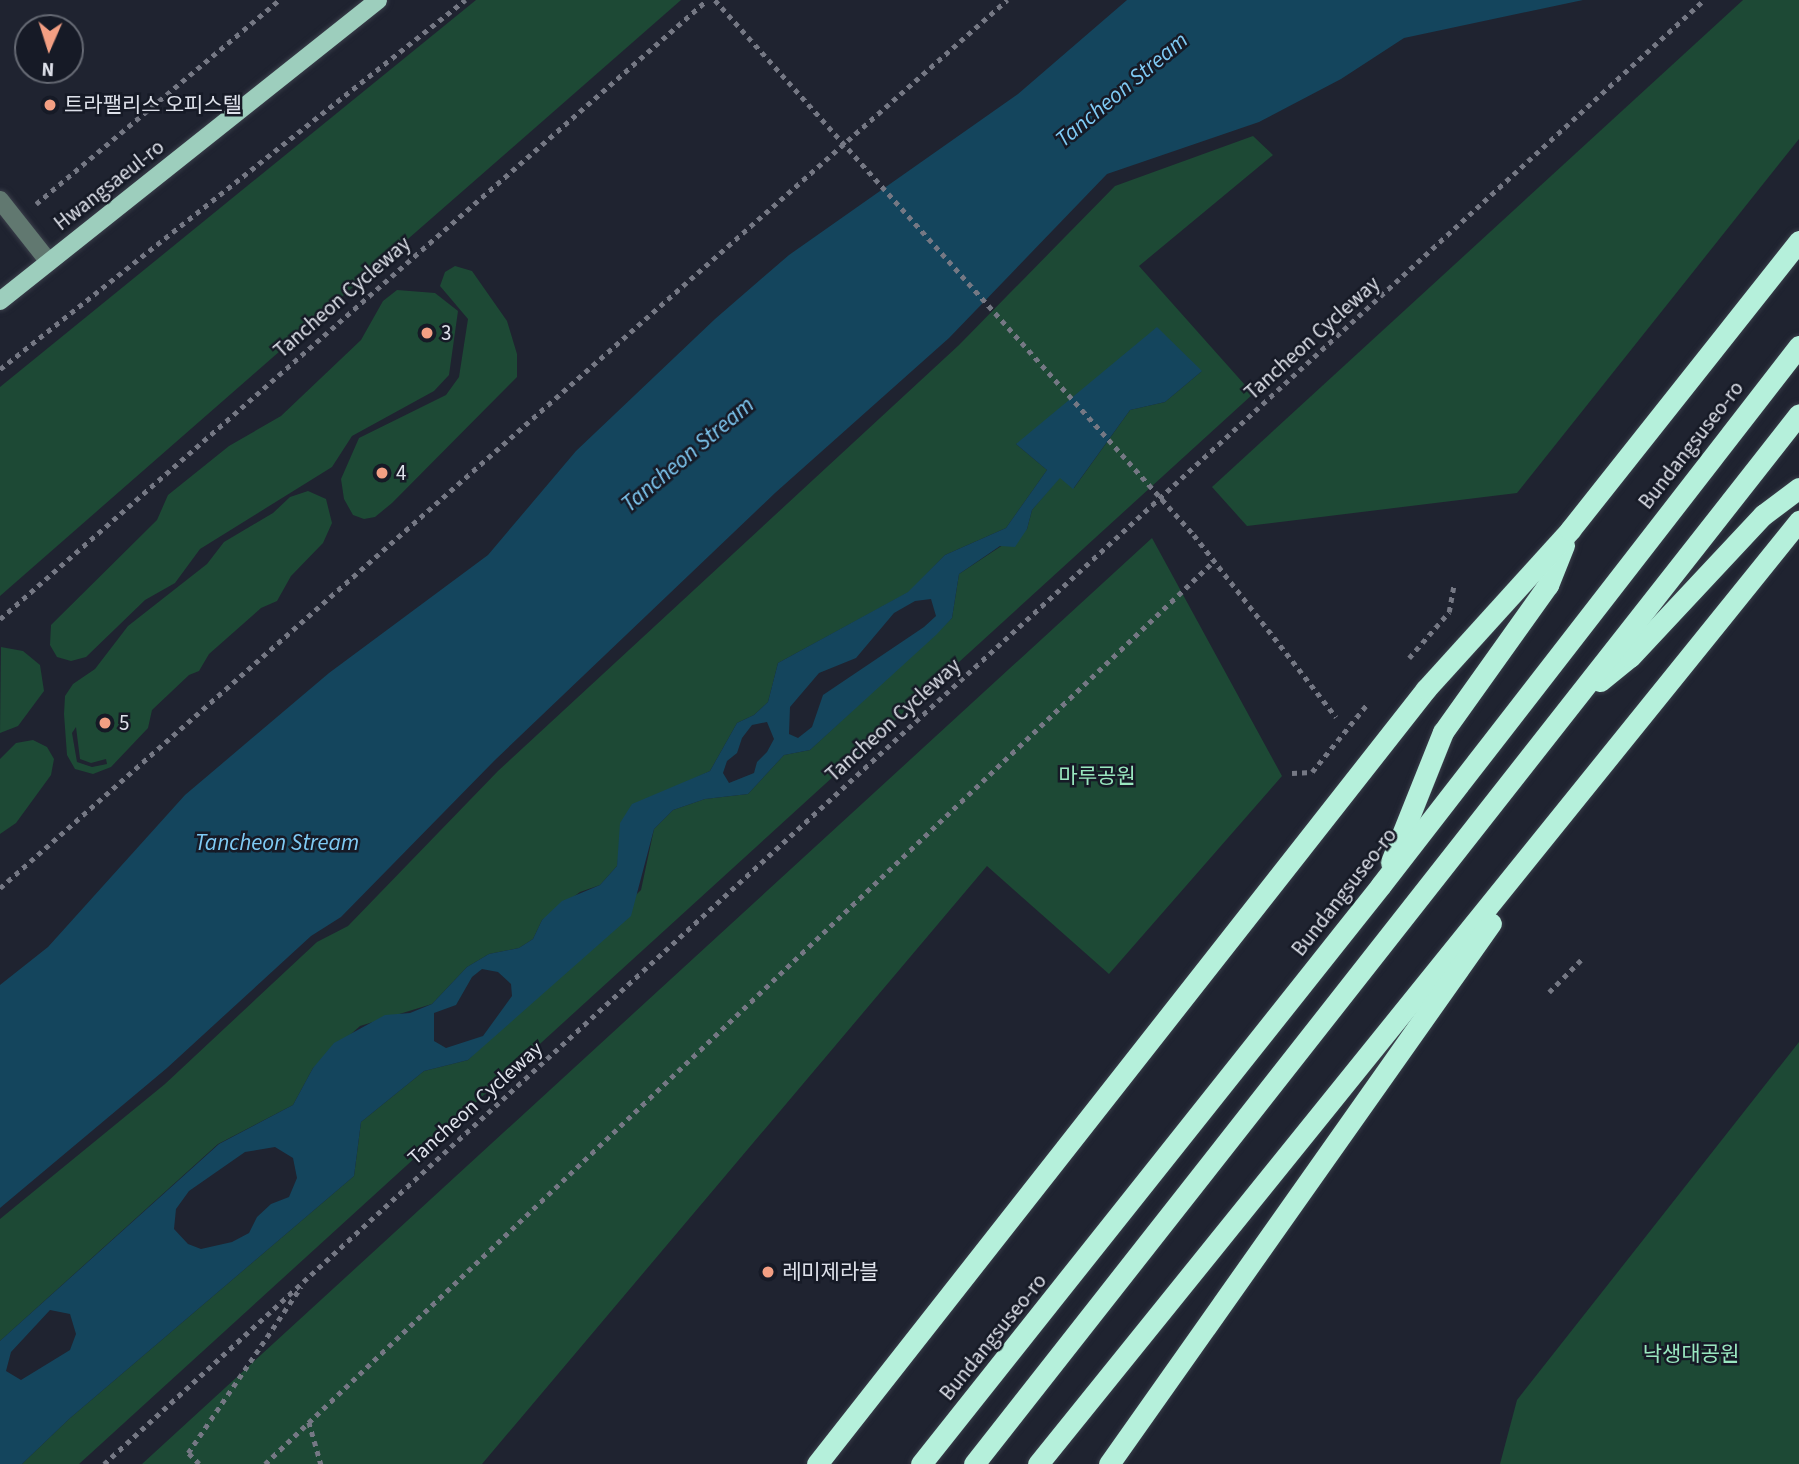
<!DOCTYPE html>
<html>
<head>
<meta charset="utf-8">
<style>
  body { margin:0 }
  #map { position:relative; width:1799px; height:1464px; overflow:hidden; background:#1f2330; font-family:"Source Sans 3","Noto Sans KR",sans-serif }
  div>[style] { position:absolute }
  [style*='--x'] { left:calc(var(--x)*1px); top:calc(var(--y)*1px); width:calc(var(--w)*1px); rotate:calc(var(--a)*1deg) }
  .green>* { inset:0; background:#1d4935 }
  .water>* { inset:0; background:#14455d }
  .path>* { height:4.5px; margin-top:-2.25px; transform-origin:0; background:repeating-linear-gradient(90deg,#757884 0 5px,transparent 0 10px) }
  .roads { filter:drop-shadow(0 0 2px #3a3e4a) drop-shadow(0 0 2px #3a3e4a) }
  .minor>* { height:18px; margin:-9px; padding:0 9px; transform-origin:9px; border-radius:9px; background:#617870 }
  .major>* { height:18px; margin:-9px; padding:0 9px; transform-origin:9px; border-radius:9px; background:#9dcebd }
  .highway>* { height:21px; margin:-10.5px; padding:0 10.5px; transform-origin:10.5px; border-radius:10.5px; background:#b5f0db }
  .path-bridge>* { height:4.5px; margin-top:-2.25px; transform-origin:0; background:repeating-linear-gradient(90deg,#757884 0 5px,transparent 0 10px) }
  .dots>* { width:19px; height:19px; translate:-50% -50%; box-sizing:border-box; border:4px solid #161a26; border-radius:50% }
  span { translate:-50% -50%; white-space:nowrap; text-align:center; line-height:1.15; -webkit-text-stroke:5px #161a26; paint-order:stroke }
  .poi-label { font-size:21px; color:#dee1ea }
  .left { translate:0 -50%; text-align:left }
  .street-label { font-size:21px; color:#dee1ea }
  .park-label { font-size:21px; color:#99e7bf }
  .water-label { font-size:23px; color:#7fcaf4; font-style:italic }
  .north { position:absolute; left:14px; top:14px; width:70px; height:70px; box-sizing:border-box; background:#161a26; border:2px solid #666a74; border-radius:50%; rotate:183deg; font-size:19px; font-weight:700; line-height:28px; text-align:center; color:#dee1ea }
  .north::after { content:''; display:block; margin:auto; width:24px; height:32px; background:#f39f83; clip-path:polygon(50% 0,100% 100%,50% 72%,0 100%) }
</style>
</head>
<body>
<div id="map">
  <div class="green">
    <i style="clip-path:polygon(476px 0,681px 0,0 596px,0 387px)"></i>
    <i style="clip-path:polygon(1743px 0,1799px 0,1799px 139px,1517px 493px,1247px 526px,1212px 487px)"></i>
    <i style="clip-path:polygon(1253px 136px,1273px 155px,1139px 266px,1253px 394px,79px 1464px,22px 1464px,69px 1419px,354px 1176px,361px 1122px,424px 1071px,468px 1060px,641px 890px,654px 829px,673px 810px,705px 799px,748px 794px,784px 755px,810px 750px,952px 618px,959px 574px,1027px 529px,1032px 510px,1060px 477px,1074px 488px,1130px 410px,1165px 402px,1202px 371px,1016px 444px,1047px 470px,1006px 528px,945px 555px,909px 592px,778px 663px,768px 702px,754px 715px,737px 723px,710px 771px,686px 782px,620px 845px,617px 866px,600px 885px,580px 892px,542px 920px,533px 939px,519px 948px,489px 954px,467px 967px,432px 1004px,360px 1026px,313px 1068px,293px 1105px,218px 1144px,0 1341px,0 1219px,165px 1084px,317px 942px,348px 926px,498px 771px,959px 345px,1115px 186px)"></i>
    <i style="clip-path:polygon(455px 266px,472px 271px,507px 321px,517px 354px,517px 377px,392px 503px,375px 517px,364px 519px,353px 515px,344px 499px,341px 479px,359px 438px,446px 395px,459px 377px,468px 319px,440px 286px,445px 272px)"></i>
    <i style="clip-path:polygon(397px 290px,435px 293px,458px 311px,449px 375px,434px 391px,352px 436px,332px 467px,200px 549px,175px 583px,145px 600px,86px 657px,71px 661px,57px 657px,50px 645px,51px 625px,157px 520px,168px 495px,229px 446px,281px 416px,361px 340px,383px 301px)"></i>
    <i style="clip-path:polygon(evenodd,308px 491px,326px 499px,332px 523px,323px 543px,291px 576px,277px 601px,261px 608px,209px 654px,199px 671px,189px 675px,152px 710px,148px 728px,111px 767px,93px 774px,75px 769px,67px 755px,64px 714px,65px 696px,73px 684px,95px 669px,128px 626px,207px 564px,224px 542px,273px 513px,290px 497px,308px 491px,76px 727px,80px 759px,91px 763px,106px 759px,107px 764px,92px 767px,77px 762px,72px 733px,76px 727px)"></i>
    <i style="clip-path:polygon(1152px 538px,1282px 776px,1109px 974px,987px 866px,482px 1464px,142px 1464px)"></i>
    <i style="clip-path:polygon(1px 647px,23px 651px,40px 665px,44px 691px,18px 726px,0 733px)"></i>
    <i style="clip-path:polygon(33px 740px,47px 747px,54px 759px,51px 775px,16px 823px,0 834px,0 759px,16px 743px)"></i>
    <i style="clip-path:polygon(1799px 1042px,1799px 1464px,1500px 1464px,1517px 1400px)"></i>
  </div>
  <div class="water">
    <i style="clip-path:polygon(1127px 0,1583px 0,1404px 38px,1341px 79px,1259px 122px,1107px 174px,949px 338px,775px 493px,495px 760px,341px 917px,311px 936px,167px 1068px,0 1208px,0 985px,48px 947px,185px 795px,329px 673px,488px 555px,576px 451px,715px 319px,789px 255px,1018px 94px)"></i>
    <i style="clip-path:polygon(evenodd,1157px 327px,1202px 371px,1165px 402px,1130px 410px,1073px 489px,1060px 478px,1032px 510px,1027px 529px,1015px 547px,1000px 546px,959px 574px,952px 618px,936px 635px,810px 750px,784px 755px,748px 794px,705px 799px,673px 810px,654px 829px,631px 916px,468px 1060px,424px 1071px,361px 1122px,354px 1176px,69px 1419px,22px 1464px,0 1464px,0 1341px,219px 1144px,293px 1105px,313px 1068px,334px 1043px,385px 1015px,410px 1013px,432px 1004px,467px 967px,489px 954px,519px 948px,533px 939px,542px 920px,562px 901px,600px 885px,617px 866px,620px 823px,632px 804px,710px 771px,737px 723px,754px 715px,768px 702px,778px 663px,908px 592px,945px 555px,1006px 528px,1047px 470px,1016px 444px,1157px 327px,931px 599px,936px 616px,924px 627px,823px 695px,812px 727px,798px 738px,789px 734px,790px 707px,819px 673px,856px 658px,894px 613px,915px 601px,931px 599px,1157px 327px,767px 722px,774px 739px,767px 752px,757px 762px,754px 773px,729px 783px,723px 773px,727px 761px,737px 753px,742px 738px,752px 725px,767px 722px,1157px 327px,482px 969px,498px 972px,511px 984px,512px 996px,483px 1036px,446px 1048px,434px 1041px,434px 1013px,456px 1005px,472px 977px,482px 969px,1157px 327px,275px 1147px,293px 1158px,297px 1178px,289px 1197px,271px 1204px,257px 1217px,249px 1233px,232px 1242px,201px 1249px,188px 1244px,174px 1229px,176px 1209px,189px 1191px,245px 1152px,275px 1147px,1157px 327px,50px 1310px,70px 1314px,76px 1334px,70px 1350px,21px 1380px,6px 1371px,11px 1352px,50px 1310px)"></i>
  </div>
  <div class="path">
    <i style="--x:36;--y:204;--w:317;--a:-40"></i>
    <i style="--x:0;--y:369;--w:594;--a:-38.43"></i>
    <i style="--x:1194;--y:535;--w:231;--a:52"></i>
    <i style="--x:0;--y:619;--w:940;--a:-41.2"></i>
    <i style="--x:1409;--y:658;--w:61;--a:-49"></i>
    <i style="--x:1449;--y:612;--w:28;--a:-80"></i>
    <i style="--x:1292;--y:773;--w:20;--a:-3"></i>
    <i style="--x:1312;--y:772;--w:89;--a:-50.9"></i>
    <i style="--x:0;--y:888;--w:1343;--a:-41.41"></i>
    <i style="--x:1549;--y:992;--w:45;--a:-45"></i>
    <i style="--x:309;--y:1422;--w:44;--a:74.1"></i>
    <i style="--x:104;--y:1464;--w:2169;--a:-42.46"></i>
    <i style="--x:199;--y:1464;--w:16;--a:-135"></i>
    <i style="--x:188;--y:1453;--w:201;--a:-55.8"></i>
    <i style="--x:265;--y:1464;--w:1310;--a:-43.58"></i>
  </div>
  <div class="roads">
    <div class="minor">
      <i style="--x:0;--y:200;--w:79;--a:51.7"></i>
    </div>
    <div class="major">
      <i style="--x:0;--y:301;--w:483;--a:-38.5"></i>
    </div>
    <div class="highway">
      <i style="--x:1600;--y:681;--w:38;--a:-39"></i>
      <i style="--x:1630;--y:657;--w:195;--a:-46.9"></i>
      <i style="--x:1763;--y:515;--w:45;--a:-36.9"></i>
      <i style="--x:1391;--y:862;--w:140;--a:-68.2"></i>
      <i style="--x:1443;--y:732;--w:181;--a:-54.5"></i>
      <i style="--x:1548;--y:585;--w:43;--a:-68.2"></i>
      <i style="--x:817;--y:1464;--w:986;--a:-51.84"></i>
      <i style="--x:1426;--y:689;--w:215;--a:-47.8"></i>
      <i style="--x:1570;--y:530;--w:369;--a:-51.6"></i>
      <i style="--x:921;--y:1464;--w:739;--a:-51.53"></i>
      <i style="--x:1381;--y:885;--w:682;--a:-52.21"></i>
      <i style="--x:974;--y:1464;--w:1335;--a:-51.84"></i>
      <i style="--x:1038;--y:1464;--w:1212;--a:-51.1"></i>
      <i style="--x:1109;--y:1464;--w:662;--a:-54.77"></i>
    </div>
  </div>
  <div class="path-bridge">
    <i style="--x:715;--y:0;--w:718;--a:48.16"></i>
  </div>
  <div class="dots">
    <i style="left:50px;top:105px;background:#f39f83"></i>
    <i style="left:427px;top:333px;background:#f39f83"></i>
    <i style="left:382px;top:473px;background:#f39f83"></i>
    <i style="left:105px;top:723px;background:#f39f83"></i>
    <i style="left:768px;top:1272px;background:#f39f83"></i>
  </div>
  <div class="poi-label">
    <span class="left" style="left:64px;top:105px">트라팰리스 오피스텔</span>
    <span class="left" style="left:441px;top:333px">3</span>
    <span class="left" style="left:396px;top:473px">4</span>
    <span class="left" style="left:119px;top:723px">5</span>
    <span class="left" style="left:782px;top:1272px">레미제라블</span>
  </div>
  <div class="street-label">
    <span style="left:109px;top:185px;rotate:-38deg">Hwangsaeul-ro</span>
    <span style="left:342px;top:297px;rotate:-41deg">Tancheon Cycleway</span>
    <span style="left:1312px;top:338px;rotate:-42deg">Tancheon Cycleway</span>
    <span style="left:1691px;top:445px;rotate:-52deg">Bundangsuseo-ro</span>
    <span style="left:893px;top:720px;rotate:-42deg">Tancheon Cycleway</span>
    <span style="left:1344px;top:892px;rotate:-52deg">Bundangsuseo-ro</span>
    <span style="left:475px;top:1103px;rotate:-42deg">Tancheon Cycleway</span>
    <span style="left:993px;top:1337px;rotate:-51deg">Bundangsuseo-ro</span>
  </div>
  <div class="park-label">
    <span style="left:1097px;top:776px">마루공원</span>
    <span style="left:1691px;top:1354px">낙생대공원</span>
  </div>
  <div class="water-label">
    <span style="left:1122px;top:90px;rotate:-40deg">Tancheon Stream</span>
    <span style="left:688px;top:455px;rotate:-40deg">Tancheon Stream</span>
    <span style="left:277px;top:843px">Tancheon Stream</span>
  </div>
  <div class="north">N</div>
</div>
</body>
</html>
